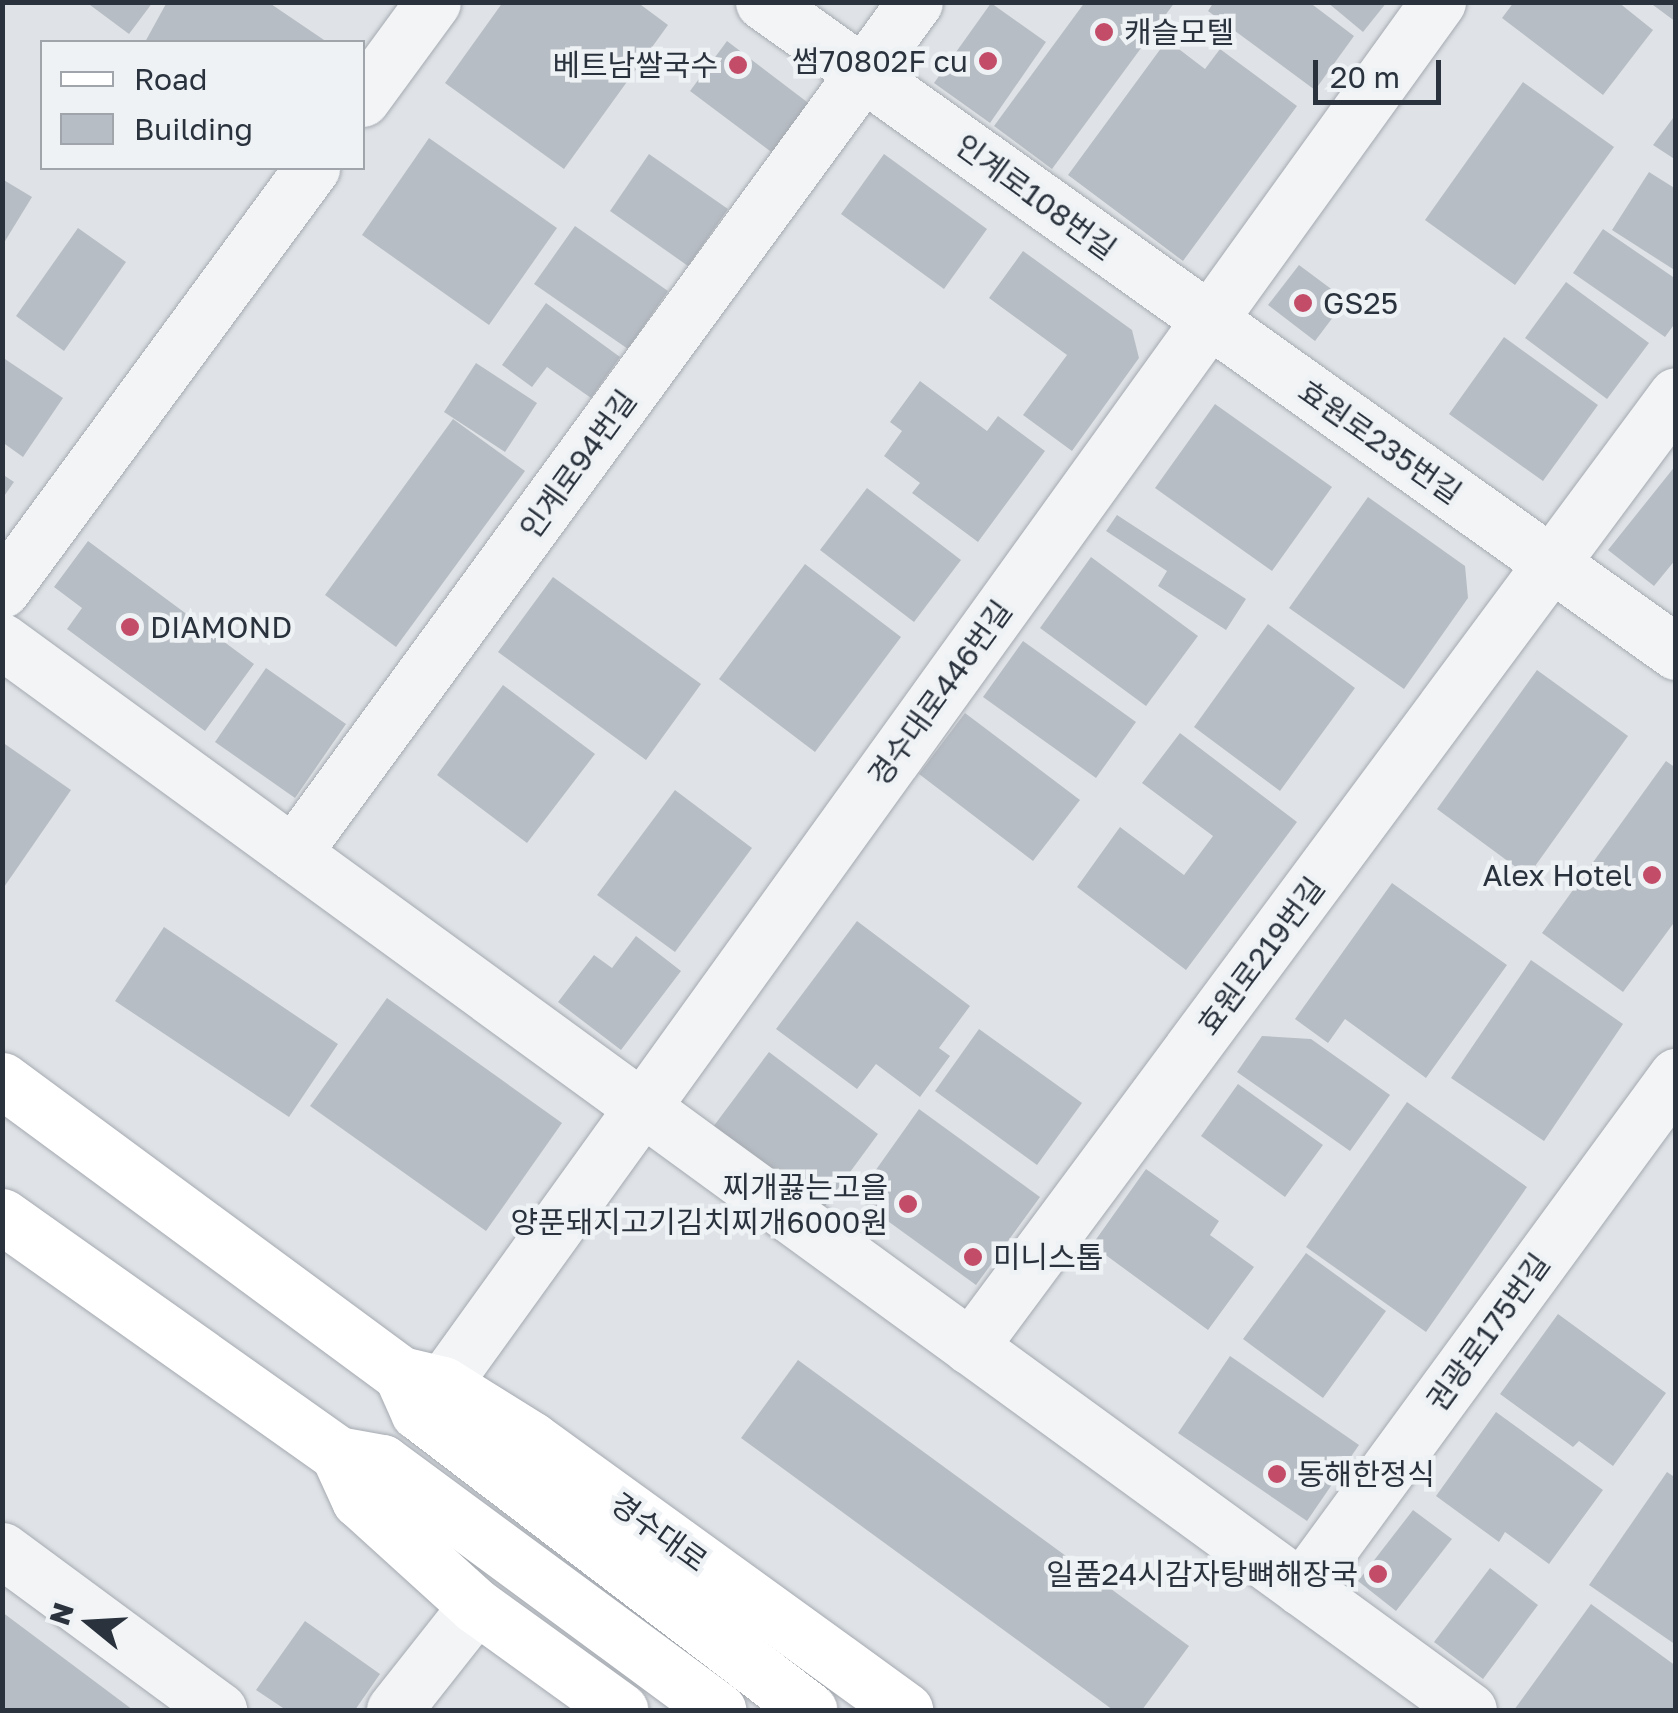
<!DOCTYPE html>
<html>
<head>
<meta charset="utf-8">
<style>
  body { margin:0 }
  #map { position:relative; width:1678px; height:1713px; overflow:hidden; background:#dfe3e7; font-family:"Golos Text","Noto Sans KR",sans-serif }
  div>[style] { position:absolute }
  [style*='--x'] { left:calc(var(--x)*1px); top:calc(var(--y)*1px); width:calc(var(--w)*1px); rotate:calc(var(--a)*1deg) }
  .building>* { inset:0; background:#b7bdc4 }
  .roads { filter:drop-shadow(0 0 2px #a5aab1) drop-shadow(0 0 2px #a5aab1) }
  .minor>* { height:55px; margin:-27.5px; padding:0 27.5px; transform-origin:27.5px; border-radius:27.5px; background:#f2f4f6 }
  .major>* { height:55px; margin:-27.5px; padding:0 27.5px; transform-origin:27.5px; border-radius:27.5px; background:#fff }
  .dots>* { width:28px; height:28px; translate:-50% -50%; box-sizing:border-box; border:5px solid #eff2f5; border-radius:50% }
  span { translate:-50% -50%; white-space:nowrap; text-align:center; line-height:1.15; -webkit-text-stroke:9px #eff2f5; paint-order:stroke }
  .poi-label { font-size:30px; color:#29323d }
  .left { translate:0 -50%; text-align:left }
  .right { translate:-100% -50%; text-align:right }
  .street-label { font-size:30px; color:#29323d }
  .frame { position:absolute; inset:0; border:5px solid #29323d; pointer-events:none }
  .legend { position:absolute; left:40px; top:40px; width:325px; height:130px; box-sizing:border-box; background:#eff2f5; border:2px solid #a0a5ab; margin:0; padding:12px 18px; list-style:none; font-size:30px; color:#29323d }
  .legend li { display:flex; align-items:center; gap:20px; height:50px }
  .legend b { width:50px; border:2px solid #a0a5ab }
  .north { position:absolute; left:40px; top:1573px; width:100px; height:100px; -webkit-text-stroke:8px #eff2f5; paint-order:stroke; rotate:288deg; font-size:28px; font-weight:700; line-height:40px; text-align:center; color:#29323d }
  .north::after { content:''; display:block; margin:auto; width:35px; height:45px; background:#29323d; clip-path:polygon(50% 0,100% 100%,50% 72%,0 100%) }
  .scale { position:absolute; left:1313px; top:60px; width:128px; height:45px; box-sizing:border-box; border:5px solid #29323d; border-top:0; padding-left:12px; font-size:30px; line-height:35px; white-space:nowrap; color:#29323d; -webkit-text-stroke:8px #eff2f5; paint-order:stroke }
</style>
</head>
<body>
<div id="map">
  <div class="building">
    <i style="clip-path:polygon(86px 2px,153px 2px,129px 34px)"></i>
    <i style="clip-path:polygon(167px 2px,268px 2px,327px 42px,145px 42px)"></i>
    <i style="clip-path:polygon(503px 2px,637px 2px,668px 25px,564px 169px,445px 83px)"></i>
    <i style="clip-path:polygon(1085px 2px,1175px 2px,1052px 169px,994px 126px)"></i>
    <i style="clip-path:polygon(1214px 2px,1309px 2px,1354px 36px,1315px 90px,1208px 11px)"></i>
    <i style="clip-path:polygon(1327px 2px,1387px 2px,1363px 32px)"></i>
    <i style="clip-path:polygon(1514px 2px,1618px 2px,1653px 30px,1603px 95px,1502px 18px)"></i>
    <i style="clip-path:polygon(1649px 2px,1676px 2px,1676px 22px)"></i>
    <i style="clip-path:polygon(991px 3px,1046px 42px,990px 123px,934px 83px)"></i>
    <i style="clip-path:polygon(1167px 40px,1205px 69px,1220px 49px,1297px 106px,1183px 261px,1068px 175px)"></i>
    <i style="clip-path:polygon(727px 41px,811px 105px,774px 154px,690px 91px)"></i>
    <i style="clip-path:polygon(1523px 82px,1614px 147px,1515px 285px,1425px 220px)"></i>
    <i style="clip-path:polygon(1676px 114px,1676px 160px,1653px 145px)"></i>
    <i style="clip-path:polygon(429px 138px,557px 228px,489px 325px,362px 235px)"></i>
    <i style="clip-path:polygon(649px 154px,728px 209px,688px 266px,610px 211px)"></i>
    <i style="clip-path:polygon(884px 154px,987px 229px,944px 289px,841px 214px)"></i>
    <i style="clip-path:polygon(1649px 172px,1676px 189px,1676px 271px,1612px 230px)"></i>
    <i style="clip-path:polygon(2px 179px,32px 197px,2px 246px)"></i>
    <i style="clip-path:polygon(575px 226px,668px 291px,628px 349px,534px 284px)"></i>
    <i style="clip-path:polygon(78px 228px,126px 262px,64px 351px,16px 316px)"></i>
    <i style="clip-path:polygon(1603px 229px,1676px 279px,1676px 322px,1665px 337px,1573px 273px)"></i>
    <i style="clip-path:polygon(1023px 251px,1132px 330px,1139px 358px,1072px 451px,1023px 415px,1067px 355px,989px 298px)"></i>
    <i style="clip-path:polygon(1299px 265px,1346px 300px,1315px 341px,1268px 305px)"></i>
    <i style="clip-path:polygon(1566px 282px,1649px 343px,1607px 399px,1525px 338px)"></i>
    <i style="clip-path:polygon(546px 303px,620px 357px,591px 398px,547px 367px,532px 387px,502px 365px)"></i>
    <i style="clip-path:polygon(1504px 337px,1598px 405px,1543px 481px,1449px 414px)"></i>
    <i style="clip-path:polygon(2px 357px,63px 398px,23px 457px,2px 442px)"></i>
    <i style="clip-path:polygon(476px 363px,537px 403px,505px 452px,444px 412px)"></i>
    <i style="clip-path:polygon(920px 381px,987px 431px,998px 416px,1045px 451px,978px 542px,912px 493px,920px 483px,884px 456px,902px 431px,890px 422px)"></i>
    <i style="clip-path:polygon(1215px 404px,1332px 487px,1272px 571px,1155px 488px)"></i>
    <i style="clip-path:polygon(453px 419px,525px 471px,396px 647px,325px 595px)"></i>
    <i style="clip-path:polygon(1676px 465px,1676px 559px,1654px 586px,1608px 550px)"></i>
    <i style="clip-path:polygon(2px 474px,14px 482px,2px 499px)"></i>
    <i style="clip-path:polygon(867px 488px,961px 560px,914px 622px,820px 550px)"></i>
    <i style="clip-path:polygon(1368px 497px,1465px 566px,1468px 598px,1404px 689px,1289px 608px)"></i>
    <i style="clip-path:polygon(1117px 515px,1246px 599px,1226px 630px,1158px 586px,1167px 571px,1106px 531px)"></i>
    <i style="clip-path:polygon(88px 541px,254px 664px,205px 731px,67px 629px,82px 608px,54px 587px)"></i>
    <i style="clip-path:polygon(1091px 557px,1198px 636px,1146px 706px,1040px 628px)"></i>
    <i style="clip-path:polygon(805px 564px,901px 637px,815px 752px,719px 679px)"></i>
    <i style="clip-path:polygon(553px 577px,701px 684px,646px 760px,498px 652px)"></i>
    <i style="clip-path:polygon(1268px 624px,1355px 688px,1280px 791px,1194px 727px)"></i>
    <i style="clip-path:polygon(1023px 641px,1136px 722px,1096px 778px,983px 697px)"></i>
    <i style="clip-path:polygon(266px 668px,346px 724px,295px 798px,215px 742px)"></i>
    <i style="clip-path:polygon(1537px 670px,1628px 736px,1528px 876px,1437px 809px)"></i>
    <i style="clip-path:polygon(503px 685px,595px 754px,527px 843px,437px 775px)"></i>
    <i style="clip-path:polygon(965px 713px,1080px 800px,1033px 861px,919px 774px)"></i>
    <i style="clip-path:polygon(1180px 733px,1297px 822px,1186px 970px,1077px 887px,1120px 827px,1184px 875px,1213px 836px,1142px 783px)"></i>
    <i style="clip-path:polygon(2px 742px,71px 790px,2px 890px)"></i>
    <i style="clip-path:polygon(1666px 761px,1676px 768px,1676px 920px,1623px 992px,1542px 933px)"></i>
    <i style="clip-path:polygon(675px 790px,752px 848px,675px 952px,597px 895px)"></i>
    <i style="clip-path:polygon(1392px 883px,1507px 965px,1426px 1078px,1345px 1019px,1328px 1043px,1295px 1019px)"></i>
    <i style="clip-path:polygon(857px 921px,970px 1006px,939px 1048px,950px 1056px,920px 1097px,876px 1064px,857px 1089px,776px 1029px)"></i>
    <i style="clip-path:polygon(164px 927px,338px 1044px,289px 1117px,115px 1001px)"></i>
    <i style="clip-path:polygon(636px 936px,681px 971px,621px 1050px,558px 1002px,594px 955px,612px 968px)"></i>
    <i style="clip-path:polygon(1531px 960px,1623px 1024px,1544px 1141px,1451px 1078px)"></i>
    <i style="clip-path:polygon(387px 998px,562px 1123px,486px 1231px,310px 1106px)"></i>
    <i style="clip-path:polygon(979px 1029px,1082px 1103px,1037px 1165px,935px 1091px)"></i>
    <i style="clip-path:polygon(1262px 1036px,1311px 1039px,1390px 1095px,1350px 1151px,1237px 1072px)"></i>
    <i style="clip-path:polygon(769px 1052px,878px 1134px,820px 1213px,710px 1131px)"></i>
    <i style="clip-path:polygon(1238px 1084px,1323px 1145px,1285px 1197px,1201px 1136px)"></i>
    <i style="clip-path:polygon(1407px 1102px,1527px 1187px,1426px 1332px,1306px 1247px)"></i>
    <i style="clip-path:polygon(919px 1109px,1040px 1197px,976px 1285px,856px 1198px)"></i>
    <i style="clip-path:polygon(1146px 1169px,1219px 1221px,1210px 1235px,1254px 1267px,1208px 1330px,1092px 1245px)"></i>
    <i style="clip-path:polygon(1306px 1253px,1386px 1311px,1323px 1398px,1243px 1339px)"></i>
    <i style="clip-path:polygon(1558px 1314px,1666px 1393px,1613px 1466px,1579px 1441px,1573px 1447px,1500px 1394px)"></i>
    <i style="clip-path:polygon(1230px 1356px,1359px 1445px,1307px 1521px,1178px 1433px)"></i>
    <i style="clip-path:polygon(798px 1360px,1189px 1646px,1142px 1710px,1113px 1710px,741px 1438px)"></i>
    <i style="clip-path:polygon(1496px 1412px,1603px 1490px,1549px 1564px,1505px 1532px,1499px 1542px,1436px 1496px)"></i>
    <i style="clip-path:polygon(1667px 1472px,1676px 1478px,1676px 1645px,1589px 1585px)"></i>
    <i style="clip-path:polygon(1413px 1510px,1452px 1539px,1396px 1611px,1358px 1581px)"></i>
    <i style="clip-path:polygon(1490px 1568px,1538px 1605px,1483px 1679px,1434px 1642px)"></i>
    <i style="clip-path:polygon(1591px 1604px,1676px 1666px,1676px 1710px,1514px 1710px)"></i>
    <i style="clip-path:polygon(2px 1612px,133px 1710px,2px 1710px)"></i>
    <i style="clip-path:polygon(305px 1621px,380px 1674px,355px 1710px,286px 1710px,256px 1690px)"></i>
  </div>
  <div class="roads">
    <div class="minor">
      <i style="--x:763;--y:2;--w:1121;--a:35.45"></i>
      <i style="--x:362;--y:99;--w:120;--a:-53.8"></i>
      <i style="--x:2;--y:590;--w:524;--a:-53.7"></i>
      <i style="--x:2;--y:641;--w:1815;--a:36.08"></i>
      <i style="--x:293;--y:853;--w:1054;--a:-53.84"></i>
      <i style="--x:970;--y:1347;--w:1185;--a:-53.44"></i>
      <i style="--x:443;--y:1384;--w:1703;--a:-54.25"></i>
      <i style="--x:2;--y:1550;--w:270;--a:36.4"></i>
      <i style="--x:1301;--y:1588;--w:635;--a:-53.78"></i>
      <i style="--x:394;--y:1710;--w:132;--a:-51.7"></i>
    </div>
    <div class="major">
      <i style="--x:2;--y:1080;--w:496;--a:36.4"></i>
      <i style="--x:401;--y:1374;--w:43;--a:13.4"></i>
      <i style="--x:443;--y:1384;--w:104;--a:32"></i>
      <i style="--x:531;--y:1439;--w:462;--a:35.9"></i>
      <i style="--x:2;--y:1216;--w:412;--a:35.3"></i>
      <i style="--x:338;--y:1454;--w:45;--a:10.3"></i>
      <i style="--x:382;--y:1462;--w:418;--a:36.4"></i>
      <i style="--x:401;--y:1374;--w:42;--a:65.9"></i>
      <i style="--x:418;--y:1412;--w:492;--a:37.3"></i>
      <i style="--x:338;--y:1454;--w:51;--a:65.5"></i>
      <i style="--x:359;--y:1500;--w:158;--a:42.2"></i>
      <i style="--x:476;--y:1606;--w:178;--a:35.8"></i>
    </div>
  </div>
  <div class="dots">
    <i style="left:1104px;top:32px;background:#c34d69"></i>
    <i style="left:988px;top:61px;background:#c34d69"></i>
    <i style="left:738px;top:65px;background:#c34d69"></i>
    <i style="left:1303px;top:303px;background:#c34d69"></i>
    <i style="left:130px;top:627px;background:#c34d69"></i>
    <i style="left:1652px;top:875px;background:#c34d69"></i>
    <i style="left:908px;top:1204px;background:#c34d69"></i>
    <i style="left:973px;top:1257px;background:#c34d69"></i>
    <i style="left:1277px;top:1474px;background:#c34d69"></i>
    <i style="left:1378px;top:1574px;background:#c34d69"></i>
  </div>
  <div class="poi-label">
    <span class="left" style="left:1124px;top:32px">캐슬모텔</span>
    <span class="right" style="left:968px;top:61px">썸70802F cu</span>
    <span class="right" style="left:718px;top:65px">베트남쌀국수</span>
    <span class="left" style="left:1323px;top:303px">GS25</span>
    <span class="left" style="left:150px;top:627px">DIAMOND</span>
    <span class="right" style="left:1632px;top:875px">Alex Hotel</span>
    <span class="right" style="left:888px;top:1204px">찌개끓는고을<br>양푼돼지고기김치찌개6000원</span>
    <span class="left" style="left:993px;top:1257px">미니스톱</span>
    <span class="left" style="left:1297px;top:1474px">동해한정식</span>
    <span class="right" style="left:1358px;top:1574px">일품24시감자탕뼈해장국</span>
  </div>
  <div class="street-label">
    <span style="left:1036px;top:197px;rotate:36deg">인계로108번길</span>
    <span style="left:1380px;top:442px;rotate:35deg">효원로235번길</span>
    <span style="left:578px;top:464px;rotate:-54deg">인계로94번길</span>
    <span style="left:940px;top:693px;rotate:-54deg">경수대로446번길</span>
    <span style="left:1261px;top:956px;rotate:-53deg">효원로219번길</span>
    <span style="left:1488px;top:1332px;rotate:-54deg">권광로175번길</span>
    <span style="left:659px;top:1532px;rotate:36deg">경수대로</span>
  </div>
  <div class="frame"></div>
  <ul class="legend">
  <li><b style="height:12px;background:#fff"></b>Road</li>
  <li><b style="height:28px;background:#b7bdc4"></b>Building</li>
  </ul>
  <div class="north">N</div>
  <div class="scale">20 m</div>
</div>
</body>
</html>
